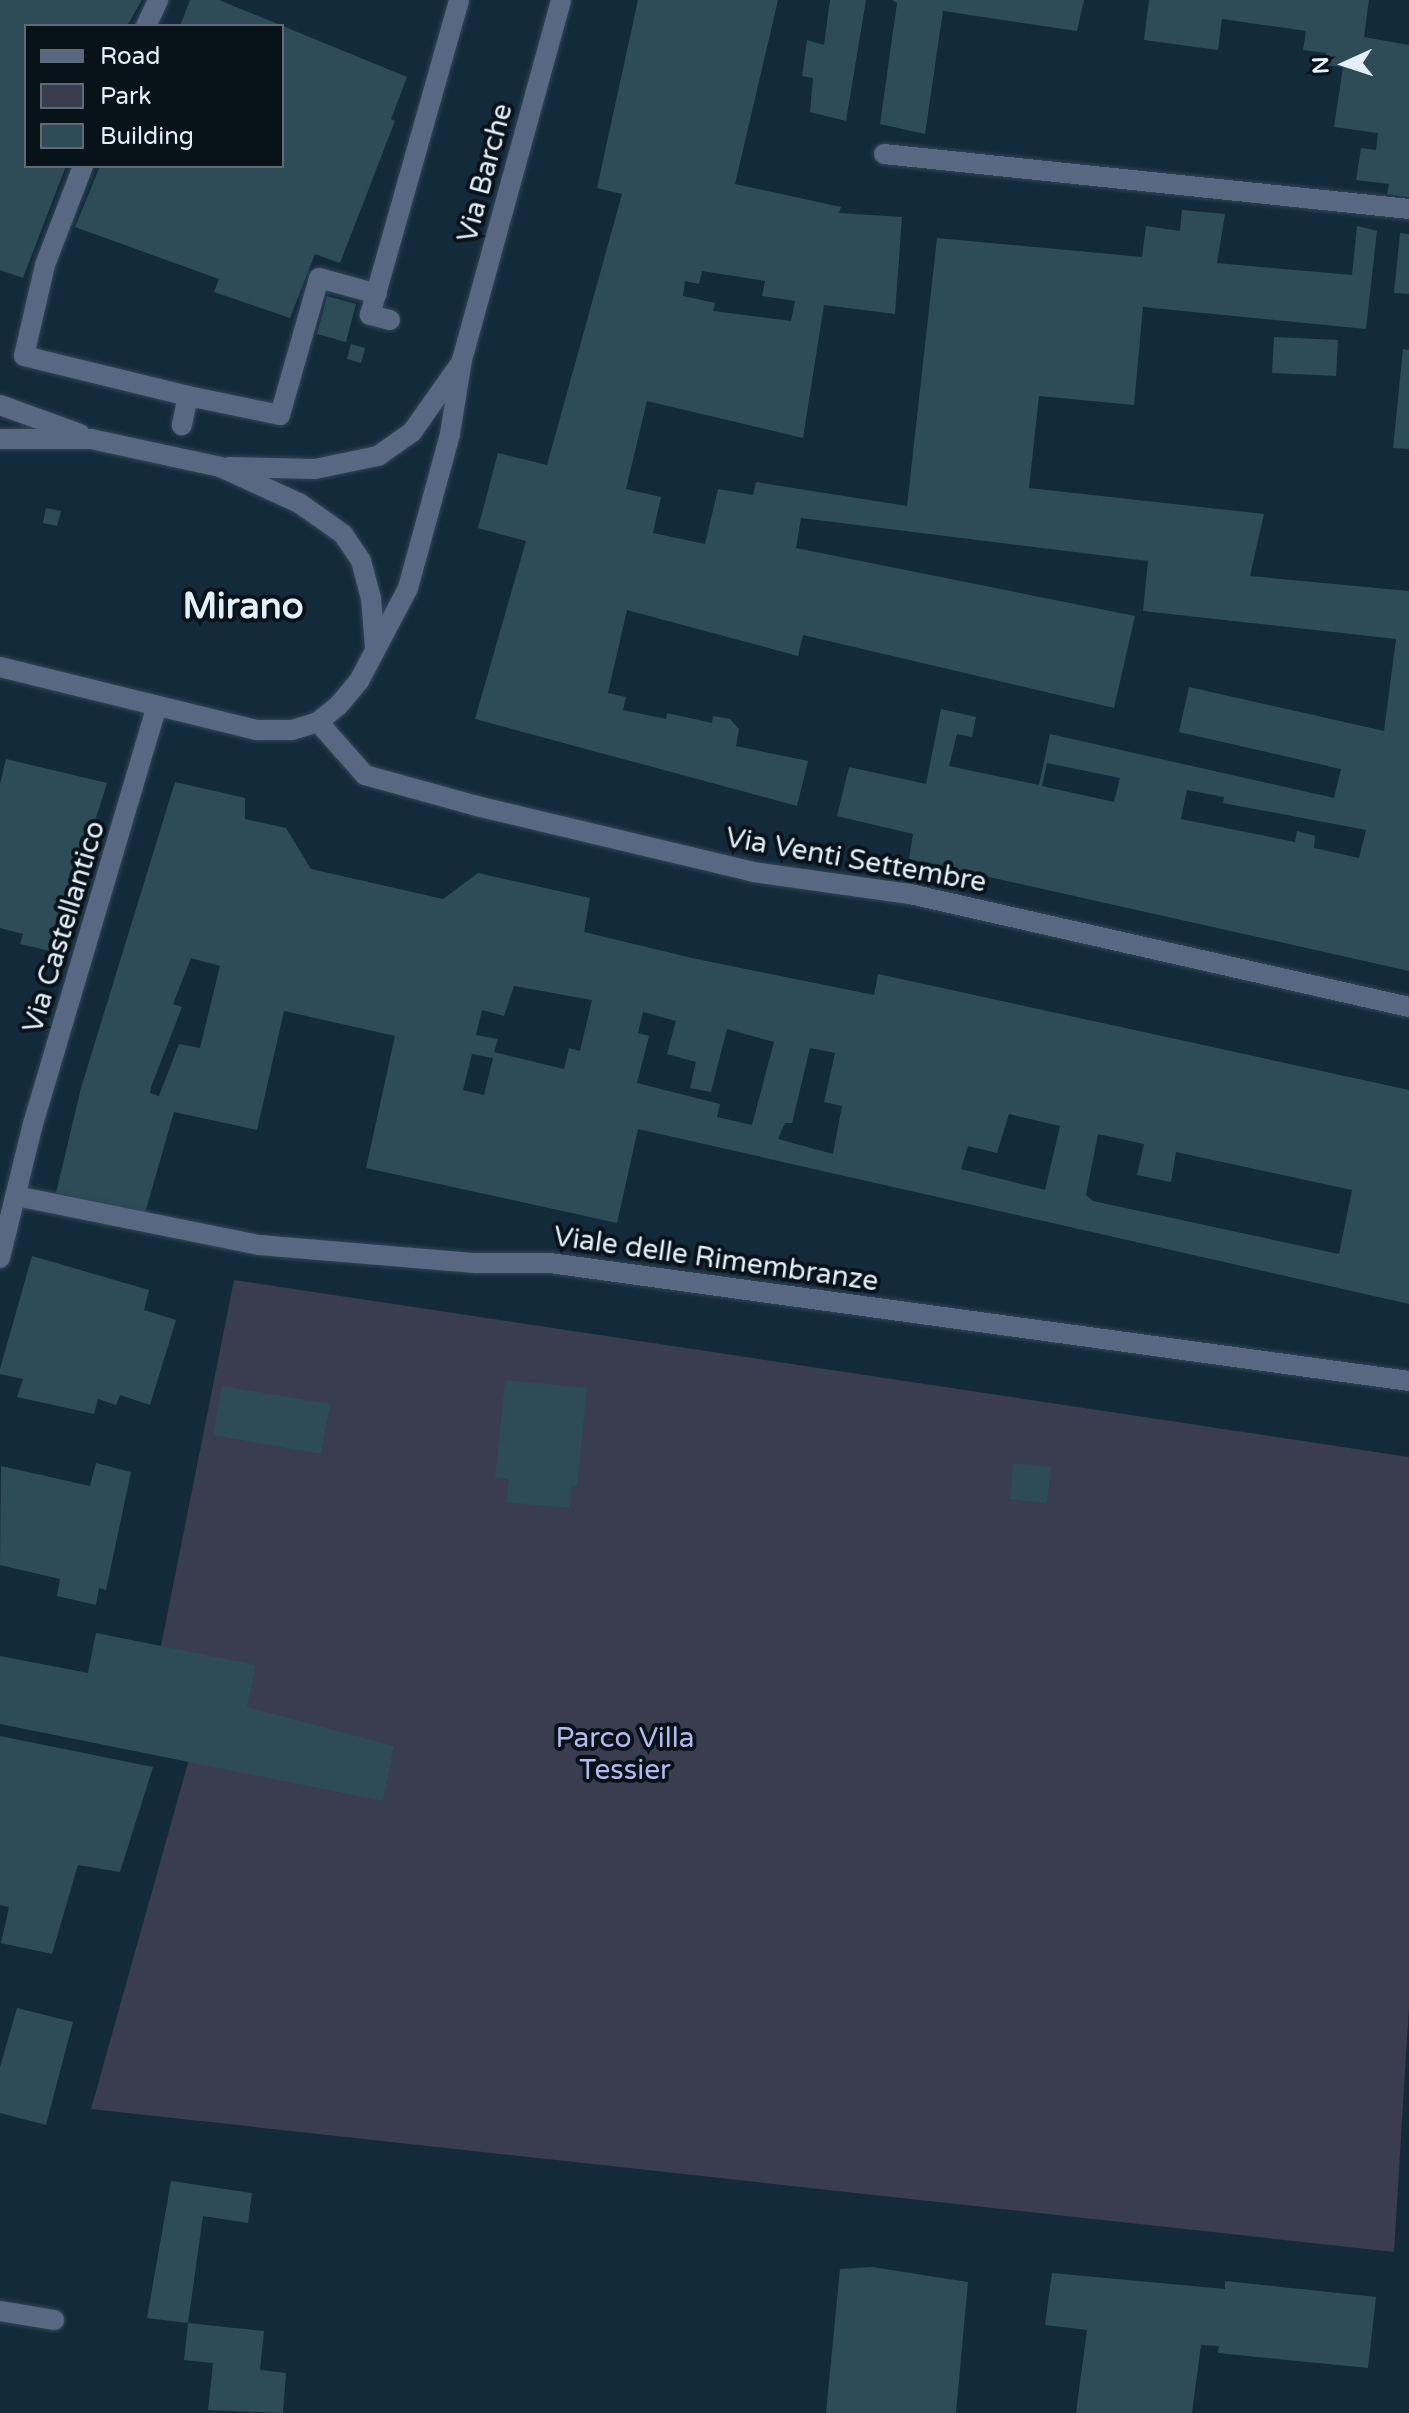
<!DOCTYPE html>
<html>
<head>
<meta charset="utf-8">
<style>
  body { margin:0 }
  #map { position:relative; width:1409px; height:2413px; overflow:hidden; background:#132a3b; font-family:"Varela Round",sans-serif }
  div>[style] { position:absolute }
  [style*='--x'] { left:calc(var(--x)*1px); top:calc(var(--y)*1px); width:calc(var(--w)*1px); rotate:calc(var(--a)*1deg) }
  .green>* { inset:0; background:#3a3c50 }
  .building>* { inset:0; background:#2d4c58 }
  .roads { filter:drop-shadow(0 0 2px #304656) drop-shadow(0 0 2px #304656) }
  .pedestrian>* { height:20px; margin:-10px; padding:0 10px; transform-origin:10px; border-radius:10px; background:#596882 }
  .minor>* { height:20px; margin:-10px; padding:0 10px; transform-origin:10px; border-radius:10px; background:#596882 }
  span { translate:-50% -50%; white-space:nowrap; text-align:center; line-height:1.15; -webkit-text-stroke:8px #081219; paint-order:stroke }
  .street-label { font-size:28px; color:#e2f0fb }
  .park-label { font-size:28px; color:#b5baec }
  .district-label { font-size:36px; color:#e2f0fb; font-weight:700 }
  .legend { position:absolute; left:24px; top:24px; width:260px; height:144px; box-sizing:border-box; background:#081219; border:2px solid #5f6b73; margin:0; padding:10px 14px; list-style:none; font-size:24px; color:#e2f0fb }
  .legend li { display:flex; align-items:center; gap:16px; height:40px }
  .legend b { width:40px; border:2px solid #5f6b73 }
  .north { position:absolute; left:1305px; top:24px; width:80px; height:80px; -webkit-text-stroke:6px #081219; paint-order:stroke; rotate:267deg; font-size:22px; font-weight:700; line-height:32px; text-align:center; color:#e2f0fb }
  .north::after { content:''; display:block; margin:auto; width:28px; height:36px; background:#e2f0fb; clip-path:polygon(50% 0,100% 100%,50% 72%,0 100%) }
</style>
</head>
<body>
<div id="map">
  <div class="green">
    <i style="clip-path:polygon(234px 1280px,1409px 1457px,1409px 2006px,1394px 2252px,91px 2109px,207px 1695px,155px 1676px)"></i>
  </div>
  <div class="building">
    <i style="clip-path:polygon(0 0,142px 0,127px 26px,26px 26px,26px 166px,66px 166px,23px 278px,0 270px)"></i>
    <i style="clip-path:polygon(190px 0,219px 0,407px 77px,391px 119px,395px 121px,340px 263px,315px 254px,290px 318px,214px 292px,219px 279px,75px 227px,100px 166px,282px 166px,282px 26px,180px 26px)"></i>
    <i style="clip-path:polygon(evenodd,638px 0,778px 0,735px 184px,841px 207px,839px 213px,902px 217px,895px 314px,824px 305px,803px 438px,647px 401px,626px 489px,661px 497px,653px 533px,705px 544px,718px 489px,753px 495px,756px 482px,907px 506px,937px 238px,1142px 257px,1146px 226px,1180px 231px,1182px 210px,1225px 214px,1217px 263px,1352px 275px,1357px 226px,1377px 231px,1366px 329px,1143px 307px,1134px 405px,1039px 396px,1029px 488px,1264px 514px,1250px 576px,1409px 591px,1409px 971px,909px 859px,913px 834px,837px 816px,849px 767px,926px 784px,941px 709px,976px 717px,972px 737px,957px 734px,949px 766px,1039px 785px,1050px 734px,1334px 798px,1341px 769px,1179px 732px,1189px 687px,1384px 731px,1396px 639px,1143px 611px,1148px 561px,801px 518px,796px 548px,1135px 616px,1114px 708px,803px 635px,798px 656px,627px 610px,608px 693px,626px 697px,623px 710px,666px 719px,667px 713px,712px 723px,713px 716px,730px 719px,739px 729px,736px 746px,808px 761px,797px 806px,475px 719px,526px 541px,478px 528px,498px 453px,547px 465px,622px 194px,597px 188px,638px 0,702px 271px,765px 281px,762px 296px,795px 301px,791px 321px,713px 311px,715px 303px,683px 296px,685px 281px,699px 284px,702px 271px,638px 0,1047px 763px,1120px 778px,1114px 802px,1042px 786px,1047px 763px,638px 0,1187px 790px,1224px 797px,1223px 803px,1366px 830px,1359px 858px,1314px 848px,1315px 836px,1297px 831px,1295px 842px,1181px 819px,1187px 790px)"></i>
    <i style="clip-path:polygon(830px 0,866px 0,846px 121px,810px 112px,813px 78px,802px 76px,807px 40px,824px 45px)"></i>
    <i style="clip-path:polygon(892px 0,1084px 0,1077px 31px,943px 11px,925px 134px,880px 124px,897px 3px)"></i>
    <i style="clip-path:polygon(1149px 0,1369px 0,1364px 37px,1409px 45px,1409px 197px,1387px 194px,1389px 184px,1356px 180px,1361px 148px,1376px 150px,1378px 133px,1334px 127px,1343px 67px,1324px 65px,1326px 53px,1303px 50px,1306px 31px,1222px 19px,1218px 50px,1144px 40px)"></i>
    <i style="clip-path:polygon(1400px 233px,1409px 234px,1409px 294px,1394px 293px)"></i>
    <i style="clip-path:polygon(327px 296px,356px 304px,346px 342px,317px 334px)"></i>
    <i style="clip-path:polygon(1274px 337px,1338px 340px,1336px 376px,1272px 373px)"></i>
    <i style="clip-path:polygon(351px 344px,365px 348px,361px 363px,347px 359px)"></i>
    <i style="clip-path:polygon(1403px 349px,1409px 350px,1409px 449px,1393px 448px)"></i>
    <i style="clip-path:polygon(46px 508px,61px 511px,57px 526px,43px 523px)"></i>
    <i style="clip-path:polygon(6px 759px,107px 783px,54px 952px,20px 944px,23px 934px,0 928px,0 784px)"></i>
    <i style="clip-path:polygon(evenodd,175px 782px,245px 798px,245px 819px,286px 828px,311px 869px,443px 899px,478px 873px,590px 898px,584px 932px,692px 958px,874px 995px,878px 974px,1409px 1090px,1409px 1304px,638px 1129px,617px 1223px,366px 1168px,395px 1036px,284px 1011px,257px 1130px,174px 1112px,145px 1213px,56px 1193px,81px 1088px,175px 782px,191px 958px,220px 966px,200px 1048px,179px 1044px,159px 1096px,150px 1093px,151px 1087px,182px 1007px,173px 1004px,191px 958px,175px 782px,514px 986px,592px 1000px,580px 1051px,569px 1048px,564px 1069px,494px 1052px,498px 1039px,476px 1035px,482px 1010px,504px 1016px,514px 986px,175px 782px,643px 1012px,676px 1021px,667px 1054px,696px 1062px,690px 1088px,711px 1092px,727px 1029px,774px 1042px,752px 1125px,717px 1117px,720px 1104px,637px 1083px,649px 1036px,638px 1033px,643px 1012px,175px 782px,810px 1048px,835px 1053px,824px 1102px,842px 1106px,833px 1154px,778px 1139px,785px 1123px,792px 1123px,810px 1048px,175px 782px,472px 1054px,493px 1058px,484px 1095px,463px 1090px,472px 1054px,175px 782px,1009px 1114px,1060px 1126px,1045px 1190px,961px 1169px,968px 1146px,997px 1153px,1009px 1114px,175px 782px,1098px 1134px,1144px 1144px,1137px 1175px,1171px 1182px,1176px 1152px,1352px 1190px,1339px 1254px,1093px 1201px,1086px 1195px,1098px 1134px)"></i>
    <i style="clip-path:polygon(32px 1256px,149px 1290px,144px 1310px,176px 1320px,150px 1405px,120px 1395px,116px 1405px,98px 1399px,94px 1414px,17px 1397px,23px 1379px,0 1374px,0 1369px)"></i>
    <i style="clip-path:polygon(505px 1380px,587px 1388px,577px 1486px,572px 1485px,569px 1508px,506px 1502px,509px 1479px,495px 1478px)"></i>
    <i style="clip-path:polygon(222px 1386px,330px 1404px,321px 1454px,213px 1435px)"></i>
    <i style="clip-path:polygon(96px 1463px,131px 1472px,106px 1590px,99px 1588px,96px 1605px,57px 1596px,60px 1579px,0 1565px,1px 1466px,90px 1486px)"></i>
    <i style="clip-path:polygon(1013px 1463px,1051px 1467px,1047px 1504px,1010px 1499px)"></i>
    <i style="clip-path:polygon(96px 1633px,256px 1665px,247px 1707px,394px 1746px,383px 1801px,0 1724px,0 1656px,88px 1673px)"></i>
    <i style="clip-path:polygon(0 1736px,153px 1767px,120px 1872px,78px 1865px,52px 1954px,1px 1943px,9px 1907px,0 1905px)"></i>
    <i style="clip-path:polygon(17px 2008px,73px 2022px,46px 2125px,0 2113px,0 2067px)"></i>
    <i style="clip-path:polygon(171px 2181px,252px 2193px,248px 2223px,203px 2216px,188px 2323px,264px 2331px,260px 2370px,286px 2373px,283px 2413px,208px 2410px,213px 2363px,184px 2360px,188px 2323px,147px 2318px)"></i>
    <i style="clip-path:polygon(872px 2267px,968px 2282px,956px 2413px,826px 2413px,840px 2269px)"></i>
    <i style="clip-path:polygon(1052px 2273px,1225px 2289px,1225px 2281px,1376px 2297px,1368px 2368px,1218px 2353px,1219px 2346px,1201px 2345px,1192px 2413px,1076px 2413px,1087px 2330px,1045px 2325px)"></i>
  </div>
  <div class="roads">
    <div class="pedestrian">
      <i style="--x:146;--y:26;--w:29;--a:-65"></i>
      <i style="--x:83;--y:166;--w:106;--a:111"></i>
      <i style="--x:45;--y:265;--w:93;--a:103"></i>
      <i style="--x:24;--y:356;--w:169;--a:13.7"></i>
      <i style="--x:188;--y:396;--w:30;--a:102"></i>
      <i style="--x:390;--y:320;--w:21;--a:-166"></i>
      <i style="--x:370;--y:315;--w:327;--a:-74.2"></i>
      <i style="--x:188;--y:396;--w:94;--a:11.7"></i>
      <i style="--x:280;--y:415;--w:142;--a:-74.1"></i>
      <i style="--x:319;--y:278;--w:60;--a:15.4"></i>
    </div>
    <div class="minor">
      <i style="--x:884;--y:154;--w:528;--a:5.98"></i>
      <i style="--x:0;--y:405;--w:85;--a:19.9"></i>
      <i style="--x:0;--y:439;--w:91;--a:0"></i>
      <i style="--x:91;--y:439;--w:132;--a:12.2"></i>
      <i style="--x:220;--y:467;--w:87;--a:24.5"></i>
      <i style="--x:299;--y:503;--w:54;--a:35.2"></i>
      <i style="--x:343;--y:534;--w:32;--a:56"></i>
      <i style="--x:361;--y:561;--w:38;--a:75"></i>
      <i style="--x:371;--y:598;--w:49;--a:85.3"></i>
      <i style="--x:229;--y:467;--w:86;--a:1.3"></i>
      <i style="--x:315;--y:469;--w:64;--a:-11.7"></i>
      <i style="--x:378;--y:456;--w:42;--a:-35.2"></i>
      <i style="--x:412;--y:432;--w:80;--a:-54.7"></i>
      <i style="--x:0;--y:667;--w:264;--a:13.8"></i>
      <i style="--x:256;--y:730;--w:36;--a:0"></i>
      <i style="--x:292;--y:730;--w:27;--a:-17"></i>
      <i style="--x:318;--y:722;--w:26;--a:-39"></i>
      <i style="--x:338;--y:706;--w:33;--a:-50"></i>
      <i style="--x:359;--y:681;--w:105;--a:-62.2"></i>
      <i style="--x:408;--y:588;--w:160;--a:-74.7"></i>
      <i style="--x:450;--y:434;--w:75;--a:-80.8"></i>
      <i style="--x:462;--y:360;--w:373;--a:-74.6"></i>
      <i style="--x:318;--y:722;--w:71;--a:48.4"></i>
      <i style="--x:365;--y:775;--w:116;--a:15.5"></i>
      <i style="--x:477;--y:806;--w:284;--a:13.4"></i>
      <i style="--x:753;--y:872;--w:159;--a:8"></i>
      <i style="--x:910;--y:894;--w:512;--a:12.76"></i>
      <i style="--x:16;--y:1196;--w:248;--a:11.4"></i>
      <i style="--x:259;--y:1245;--w:217;--a:4.8"></i>
      <i style="--x:475;--y:1263;--w:75;--a:0"></i>
      <i style="--x:550;--y:1263;--w:867;--a:7.82"></i>
      <i style="--x:0;--y:1258;--w:138;--a:-76.2"></i>
      <i style="--x:33;--y:1124;--w:436;--a:-73.5"></i>
      <i style="--x:0;--y:2311;--w:55;--a:9.5"></i>
    </div>
  </div>
  <div class="street-label">
    <span style="left:485px;top:173px;rotate:-75deg">Via Barche</span>
    <span style="left:856px;top:860px;rotate:10deg">Via Venti Settembre</span>
    <span style="left:64px;top:927px;rotate:-73deg">Via Castellantico</span>
    <span style="left:716px;top:1259px;rotate:8deg">Viale delle Rimembranze</span>
  </div>
  <div class="park-label">
    <span style="left:625px;top:1754px">Parco Villa<br>Tessier</span>
  </div>
  <div class="district-label">
    <span style="left:243px;top:607px">Mirano</span>
  </div>
  <ul class="legend">
  <li><b style="height:10px;background:#596882"></b>Road</li>
  <li><b style="height:22px;background:#3a3c50"></b>Park</li>
  <li><b style="height:22px;background:#2d4c58"></b>Building</li>
  </ul>
  <div class="north">N</div>
</div>
</body>
</html>
